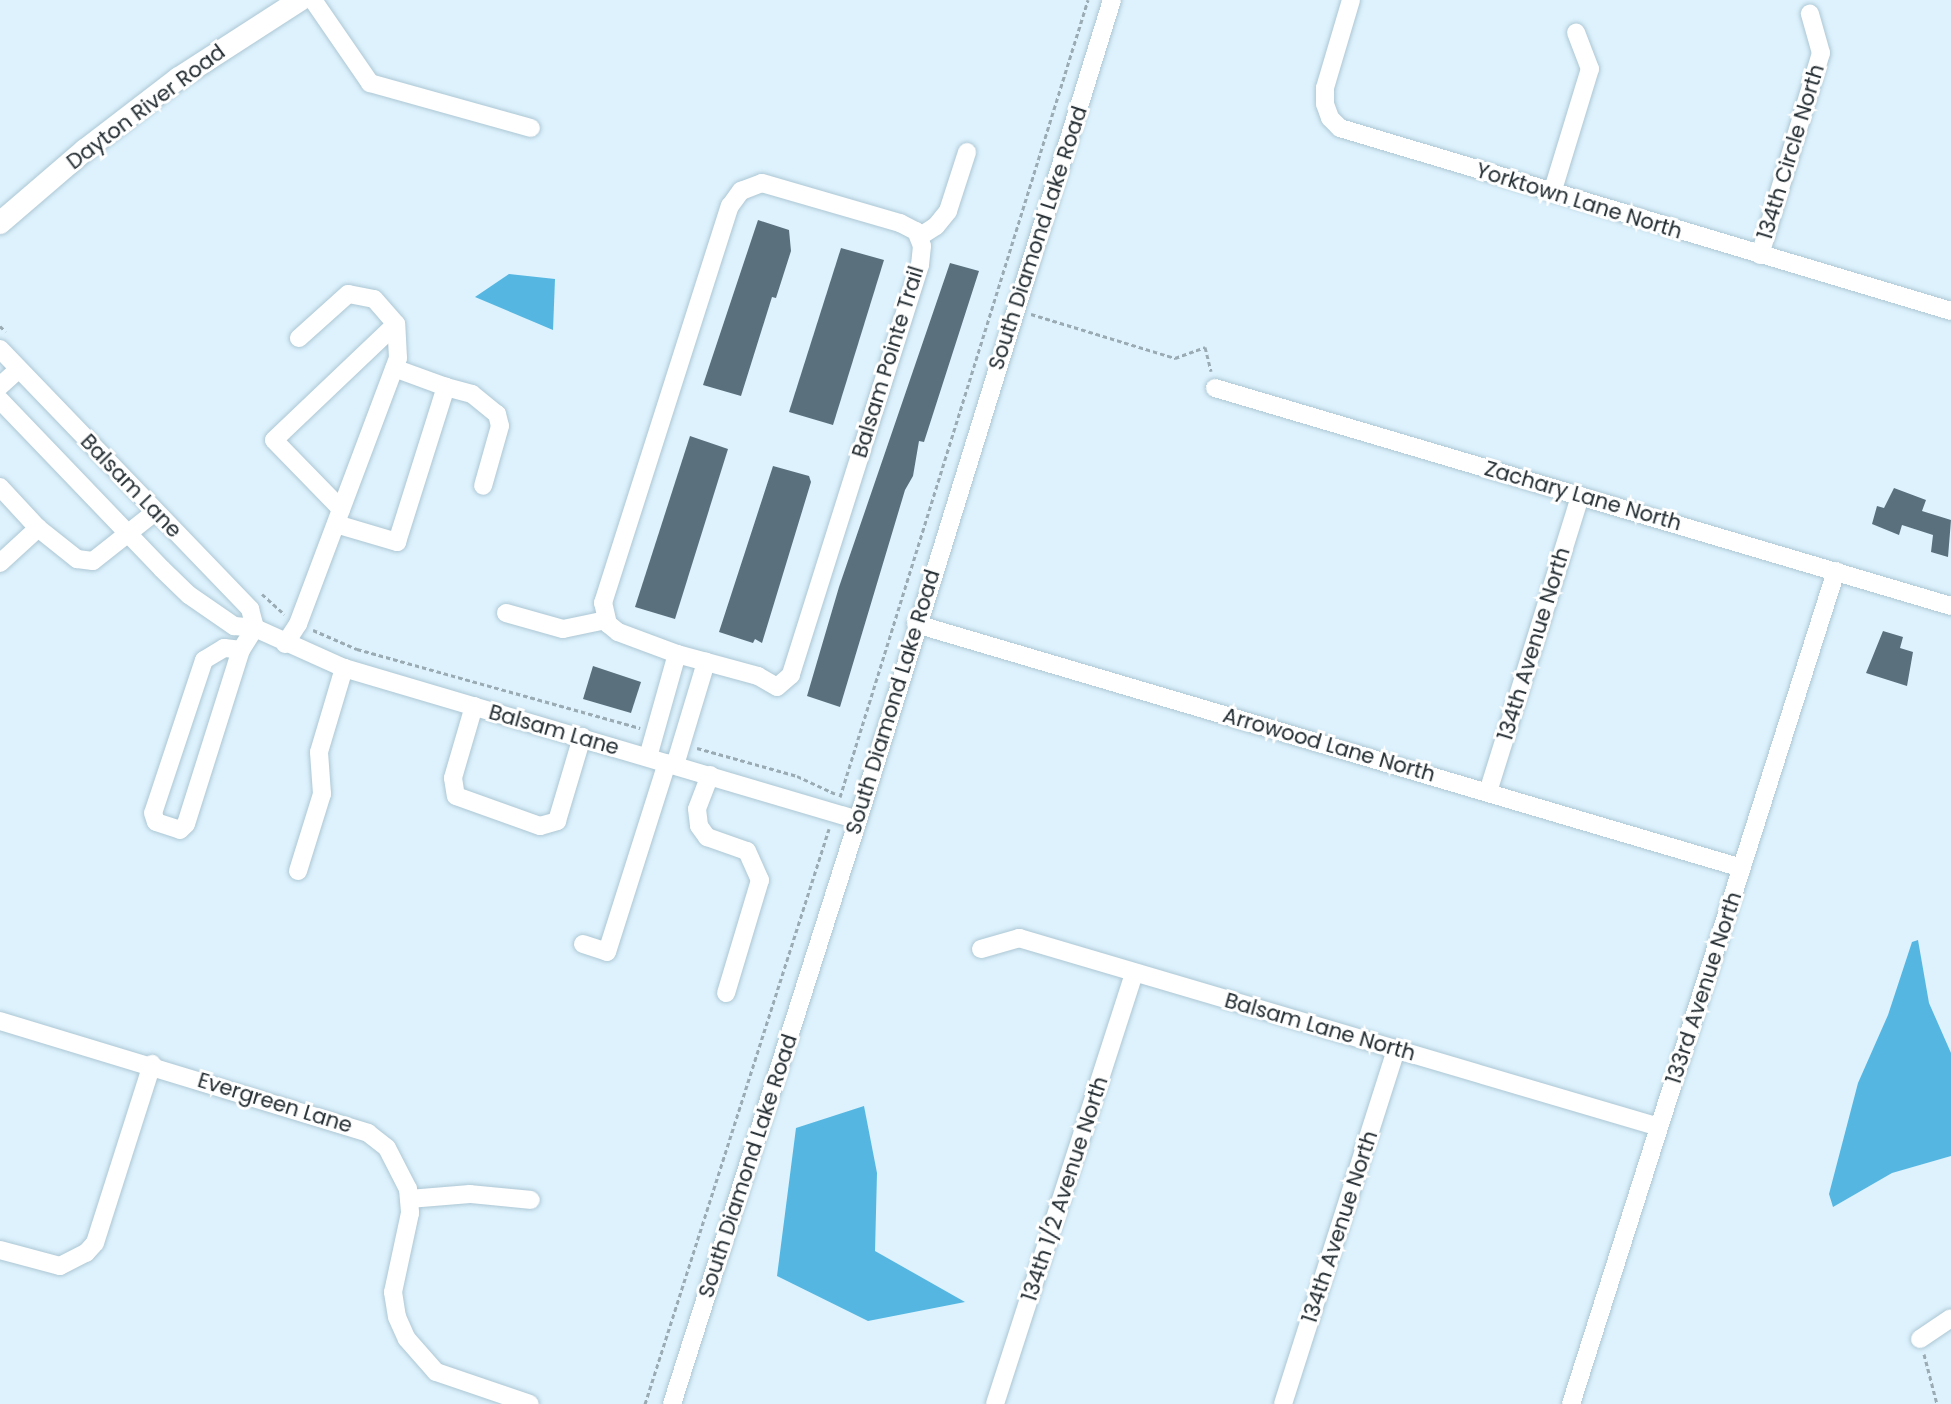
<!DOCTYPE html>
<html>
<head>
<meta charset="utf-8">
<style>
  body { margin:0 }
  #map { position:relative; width:1951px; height:1404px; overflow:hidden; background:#ddf2fd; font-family:Poppins,sans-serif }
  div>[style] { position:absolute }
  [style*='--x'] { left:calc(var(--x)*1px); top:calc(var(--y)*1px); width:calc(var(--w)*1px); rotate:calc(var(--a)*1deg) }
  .water>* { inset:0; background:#55b6e1 }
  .building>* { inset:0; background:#5a717d }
  .path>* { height:3px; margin-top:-1.5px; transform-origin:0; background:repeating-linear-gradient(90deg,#9aabb4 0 4.5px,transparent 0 7.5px) }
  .roads { filter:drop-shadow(0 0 2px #adc7d4) drop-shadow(0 0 2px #adc7d4) }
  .minor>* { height:18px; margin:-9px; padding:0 9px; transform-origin:9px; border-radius:9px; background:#fff }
  .major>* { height:22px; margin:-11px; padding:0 11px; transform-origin:11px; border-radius:11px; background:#fff }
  span { translate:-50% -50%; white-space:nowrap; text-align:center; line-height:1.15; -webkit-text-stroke:6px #fff; paint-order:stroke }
  .street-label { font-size:21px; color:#232d32 }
</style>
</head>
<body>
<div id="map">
  <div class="water">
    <i style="clip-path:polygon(509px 274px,555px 279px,553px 330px,475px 297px)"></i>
    <i style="clip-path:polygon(1918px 940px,1929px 1003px,1951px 1053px,1951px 1156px,1892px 1173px,1833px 1207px,1829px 1194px,1858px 1083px,1888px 1015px,1912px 942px)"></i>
    <i style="clip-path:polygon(864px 1106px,877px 1173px,875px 1251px,965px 1302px,868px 1321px,777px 1276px,796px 1128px)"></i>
  </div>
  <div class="building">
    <i style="clip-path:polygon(758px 220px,789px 230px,791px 251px,776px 298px,772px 297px,741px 396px,703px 385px)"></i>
    <i style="clip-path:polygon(841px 248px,884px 260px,833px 425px,789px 412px)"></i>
    <i style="clip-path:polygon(950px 263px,979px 271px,924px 442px,919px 441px,913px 476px,905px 490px,840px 707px,807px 696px,839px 587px)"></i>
    <i style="clip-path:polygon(690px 436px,728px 449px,675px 619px,635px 607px)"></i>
    <i style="clip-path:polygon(773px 466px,809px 476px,811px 482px,762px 643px,755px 639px,753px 643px,719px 632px)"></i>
    <i style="clip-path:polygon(1894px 488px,1926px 500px,1922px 511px,1951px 520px,1948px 557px,1931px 552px,1933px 535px,1902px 525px,1899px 535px,1872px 524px,1877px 506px,1884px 508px)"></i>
    <i style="clip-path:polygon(1883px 631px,1903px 637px,1900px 648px,1913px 652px,1907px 686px,1866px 673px)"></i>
    <i style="clip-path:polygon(593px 666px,641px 682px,631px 713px,583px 699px)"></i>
  </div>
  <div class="path">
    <i style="--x:1031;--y:314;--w:151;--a:17"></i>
    <i style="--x:1175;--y:358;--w:32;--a:-20"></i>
    <i style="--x:1205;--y:347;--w:25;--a:76"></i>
    <i style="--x:0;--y:326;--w:8;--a:45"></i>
    <i style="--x:262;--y:594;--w:30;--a:42"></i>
    <i style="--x:313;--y:630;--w:48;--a:23.4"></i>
    <i style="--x:357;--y:649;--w:294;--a:15.6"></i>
    <i style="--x:697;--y:748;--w:104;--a:15.6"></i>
    <i style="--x:797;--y:776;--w:43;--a:24.8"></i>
    <i style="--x:840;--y:797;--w:835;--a:-72.72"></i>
    <i style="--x:1924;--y:1354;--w:52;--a:75.4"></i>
    <i style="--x:645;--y:1404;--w:604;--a:-72.26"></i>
  </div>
  <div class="roads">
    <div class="minor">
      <i style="--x:313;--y:0;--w:101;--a:55.5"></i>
      <i style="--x:370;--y:83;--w:167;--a:15.6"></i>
      <i style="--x:1351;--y:0;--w:92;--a:106.5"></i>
      <i style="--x:1325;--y:88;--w:16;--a:90"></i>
      <i style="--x:1325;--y:104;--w:15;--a:70"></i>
      <i style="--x:1330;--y:118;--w:14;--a:45"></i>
      <i style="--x:1340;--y:128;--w:638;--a:16.67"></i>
      <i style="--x:762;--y:183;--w:144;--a:16.2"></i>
      <i style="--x:900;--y:223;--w:18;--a:27"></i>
      <i style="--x:916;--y:231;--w:16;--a:68"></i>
      <i style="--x:922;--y:246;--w:19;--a:96"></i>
      <i style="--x:920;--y:265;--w:430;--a:107.5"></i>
      <i style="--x:791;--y:675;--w:18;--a:139"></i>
      <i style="--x:777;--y:687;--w:22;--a:-150"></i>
      <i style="--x:758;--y:676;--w:84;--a:-164.8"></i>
      <i style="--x:677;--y:654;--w:63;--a:-159.6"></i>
      <i style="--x:618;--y:632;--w:13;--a:-141"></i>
      <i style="--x:608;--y:624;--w:22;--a:-103"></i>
      <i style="--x:603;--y:603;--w:417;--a:-72.3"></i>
      <i style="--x:730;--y:206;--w:19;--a:-54"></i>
      <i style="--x:741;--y:191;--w:22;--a:-21"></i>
      <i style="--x:1552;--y:193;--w:130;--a:-73"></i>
      <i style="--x:1590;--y:69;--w:39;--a:-111"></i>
      <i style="--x:919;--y:237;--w:20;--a:-33"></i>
      <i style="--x:936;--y:226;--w:19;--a:-51"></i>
      <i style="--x:948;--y:211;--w:62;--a:-72.1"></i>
      <i style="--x:1760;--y:255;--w:211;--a:-73.2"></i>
      <i style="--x:1821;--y:53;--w:41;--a:-105.8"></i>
      <i style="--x:0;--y:349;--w:361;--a:46.1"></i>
      <i style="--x:250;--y:609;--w:20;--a:75"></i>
      <i style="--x:0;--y:386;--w:25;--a:-42"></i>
      <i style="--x:446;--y:387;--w:27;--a:15"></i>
      <i style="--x:472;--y:394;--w:32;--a:39"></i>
      <i style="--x:497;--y:414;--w:12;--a:76"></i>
      <i style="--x:500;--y:426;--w:62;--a:105.8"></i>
      <i style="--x:1215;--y:388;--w:768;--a:16.5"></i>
      <i style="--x:0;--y:400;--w:234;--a:46.2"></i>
      <i style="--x:162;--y:569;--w:37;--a:44"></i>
      <i style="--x:189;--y:595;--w:55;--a:34.6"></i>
      <i style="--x:234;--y:626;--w:21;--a:5"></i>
      <i style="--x:255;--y:628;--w:98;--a:24.2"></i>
      <i style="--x:344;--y:668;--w:536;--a:16.47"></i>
      <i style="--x:0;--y:487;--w:56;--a:47.2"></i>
      <i style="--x:38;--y:528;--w:50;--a:38.5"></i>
      <i style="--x:77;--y:559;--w:16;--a:7"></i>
      <i style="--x:93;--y:561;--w:79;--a:-38.3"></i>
      <i style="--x:341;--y:509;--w:96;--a:-134.2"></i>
      <i style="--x:274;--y:440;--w:168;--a:-43.6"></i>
      <i style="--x:336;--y:524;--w:64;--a:16.4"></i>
      <i style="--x:397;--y:542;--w:163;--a:-72.5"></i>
      <i style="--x:446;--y:387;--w:55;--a:-159.9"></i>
      <i style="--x:0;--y:563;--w:52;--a:-42.6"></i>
      <i style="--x:506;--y:613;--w:59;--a:15.7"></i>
      <i style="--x:563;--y:629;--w:44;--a:-11.8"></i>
      <i style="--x:916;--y:624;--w:861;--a:16.46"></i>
      <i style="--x:285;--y:644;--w:24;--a:-57"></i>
      <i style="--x:298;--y:624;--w:284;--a:-69.4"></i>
      <i style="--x:398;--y:358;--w:34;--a:-93"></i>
      <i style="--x:396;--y:324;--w:33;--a:-131"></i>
      <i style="--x:374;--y:299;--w:26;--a:-169"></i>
      <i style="--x:348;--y:294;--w:66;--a:138.1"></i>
      <i style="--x:241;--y:650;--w:17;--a:-173"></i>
      <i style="--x:224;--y:648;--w:23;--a:149"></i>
      <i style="--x:204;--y:660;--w:161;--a:108.4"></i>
      <i style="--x:153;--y:813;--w:9;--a:72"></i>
      <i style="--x:156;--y:822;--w:25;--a:18"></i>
      <i style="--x:180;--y:830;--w:8;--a:-45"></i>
      <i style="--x:186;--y:824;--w:182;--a:-72.5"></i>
      <i style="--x:241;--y:650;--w:26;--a:-58"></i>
      <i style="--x:474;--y:706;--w:75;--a:106.3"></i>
      <i style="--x:453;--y:778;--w:18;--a:81"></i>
      <i style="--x:456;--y:796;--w:89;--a:19.7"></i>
      <i style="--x:540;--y:826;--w:18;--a:-16"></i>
      <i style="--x:557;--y:821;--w:88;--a:-73.4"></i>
      <i style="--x:648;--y:757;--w:107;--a:-74.3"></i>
      <i style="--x:675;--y:765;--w:108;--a:-73.2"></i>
      <i style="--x:710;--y:775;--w:36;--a:111"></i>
      <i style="--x:697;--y:809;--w:17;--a:83"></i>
      <i style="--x:699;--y:826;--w:14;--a:54"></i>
      <i style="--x:707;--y:837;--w:42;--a:19.3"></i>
      <i style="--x:747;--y:851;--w:32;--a:66"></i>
      <i style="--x:760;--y:880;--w:118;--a:106.7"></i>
      <i style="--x:1488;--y:792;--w:310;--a:-72.7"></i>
      <i style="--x:298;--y:871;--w:81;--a:-72.7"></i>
      <i style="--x:322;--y:794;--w:42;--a:-94.1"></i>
      <i style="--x:319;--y:752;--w:88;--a:-73.4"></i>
      <i style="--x:583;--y:944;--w:25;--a:18"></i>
      <i style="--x:607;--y:952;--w:198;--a:-72.4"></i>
      <i style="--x:981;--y:949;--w:40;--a:-16"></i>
      <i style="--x:1019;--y:938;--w:667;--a:16.45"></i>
      <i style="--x:0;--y:1021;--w:385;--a:16.9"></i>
      <i style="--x:368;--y:1133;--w:24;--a:38"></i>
      <i style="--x:387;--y:1148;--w:46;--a:62.9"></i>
      <i style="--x:408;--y:1189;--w:24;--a:85"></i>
      <i style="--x:410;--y:1213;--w:81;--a:102.1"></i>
      <i style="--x:393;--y:1292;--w:25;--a:81"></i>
      <i style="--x:397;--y:1317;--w:24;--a:66"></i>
      <i style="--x:407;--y:1339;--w:44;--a:48.7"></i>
      <i style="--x:436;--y:1372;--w:99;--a:18.8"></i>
      <i style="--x:409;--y:1199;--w:61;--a:-4.7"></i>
      <i style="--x:470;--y:1194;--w:61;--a:5.6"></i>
      <i style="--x:0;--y:1250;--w:62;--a:14.9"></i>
      <i style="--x:60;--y:1266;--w:29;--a:-27"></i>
      <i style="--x:86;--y:1253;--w:13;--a:-48"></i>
      <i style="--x:95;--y:1243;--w:188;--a:-72.3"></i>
      <i style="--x:1920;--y:1339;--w:37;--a:-34"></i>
      <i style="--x:672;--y:1404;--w:613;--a:-72.33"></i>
      <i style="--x:858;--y:820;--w:858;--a:-72.79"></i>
      <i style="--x:995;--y:1404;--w:452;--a:-72.1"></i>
      <i style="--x:1283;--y:1404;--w:373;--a:-72.3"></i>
      <i style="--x:1571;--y:1404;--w:874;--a:-72.35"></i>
    </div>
    <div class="major">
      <i style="--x:0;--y:223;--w:112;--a:-40.7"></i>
      <i style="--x:85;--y:150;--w:118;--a:-37.5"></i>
      <i style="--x:179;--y:78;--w:144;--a:-32.8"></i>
    </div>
  </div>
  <div class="street-label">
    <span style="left:146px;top:107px;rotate:-37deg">Dayton River Road</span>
    <span style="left:1791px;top:152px;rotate:-73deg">134th Circle North</span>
    <span style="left:1579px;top:201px;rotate:17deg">Yorktown Lane North</span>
    <span style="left:1038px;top:238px;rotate:-72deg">South Diamond Lake Road</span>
    <span style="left:888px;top:362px;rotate:-73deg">Balsam Pointe Trail</span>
    <span style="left:131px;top:486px;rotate:46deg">Balsam Lane</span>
    <span style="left:1583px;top:496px;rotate:16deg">Zachary Lane North</span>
    <span style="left:1534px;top:644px;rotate:-73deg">134th Avenue North</span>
    <span style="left:893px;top:702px;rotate:-73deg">South Diamond Lake Road</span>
    <span style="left:554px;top:730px;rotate:16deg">Balsam Lane</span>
    <span style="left:1329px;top:745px;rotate:16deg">Arrowood Lane North</span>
    <span style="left:1704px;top:988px;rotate:-72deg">133rd Avenue North</span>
    <span style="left:1320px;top:1027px;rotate:16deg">Balsam Lane North</span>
    <span style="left:275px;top:1103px;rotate:17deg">Evergreen Lane</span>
    <span style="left:748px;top:1166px;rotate:-72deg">South Diamond Lake Road</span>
    <span style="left:1065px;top:1189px;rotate:-72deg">134th 1/2 Avenue North</span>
    <span style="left:1340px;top:1227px;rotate:-72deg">134th Avenue North</span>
  </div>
</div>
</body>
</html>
